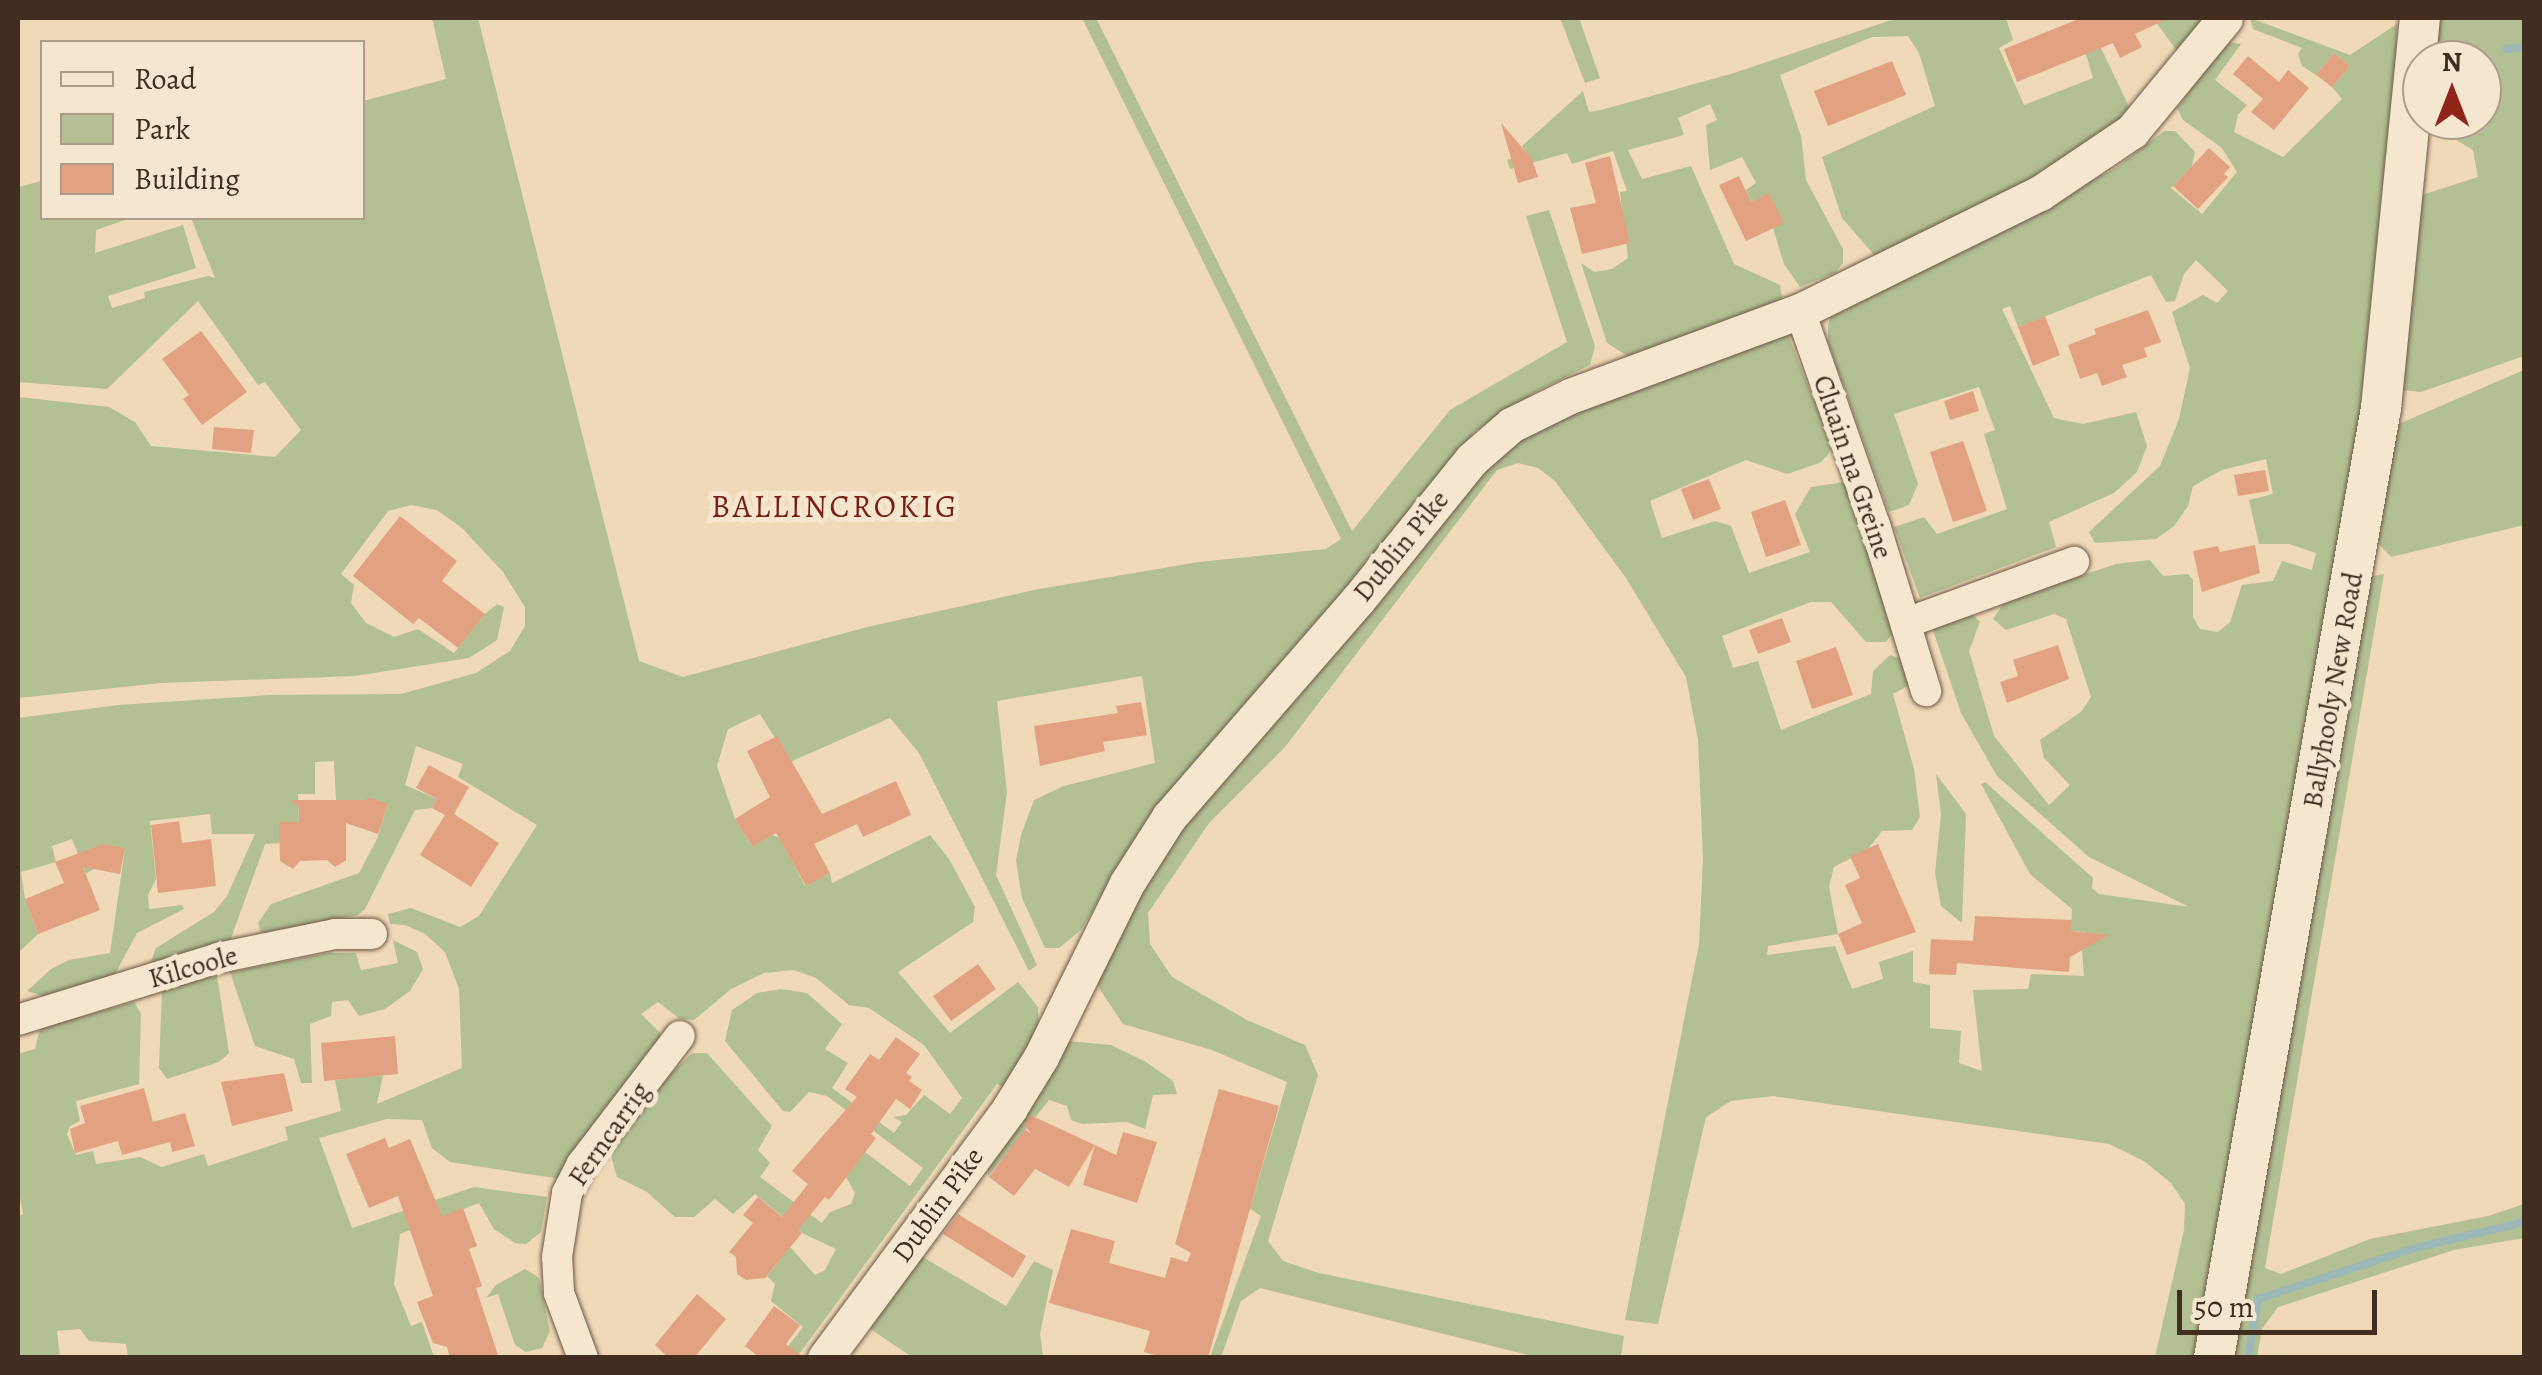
<!DOCTYPE html>
<html>
<head>
<meta charset="utf-8">
<style>
  body { margin:0 }
  #map { position:relative; width:2542px; height:1375px; overflow:hidden; background:#efd9b7; font-family:Alegreya,serif }
  div>[style] { position:absolute }
  [style*='--x'] { left:calc(var(--x)*1px); top:calc(var(--y)*1px); width:calc(var(--w)*1px); rotate:calc(var(--a)*1deg) }
  .green>* { inset:0; background:#b2c093 }
  .stream>* { height:8px; margin:-4px; padding:0 4px; transform-origin:4px; border-radius:4px; background:#9cb9b7 }
  .building>* { inset:0; background:#e2a282 }
  .roads { filter:drop-shadow(0 0 2px #6d5846) drop-shadow(0 0 2px #6d5846) }
  .minor>* { height:30px; margin:-15px; padding:0 15px; transform-origin:15px; border-radius:15px; background:#f5e6d0 }
  .tertiary>* { height:35px; margin:-17.5px; padding:0 17.5px; transform-origin:17.5px; border-radius:17.5px; background:#f5e6d0 }
  .secondary>* { height:40px; margin:-20px; padding:0 20px; transform-origin:20px; border-radius:20px; background:#f5e6d0 }
  span { translate:-50% -50%; white-space:nowrap; text-align:center; line-height:1.15; -webkit-text-stroke:10px #f5e6d0; paint-order:stroke }
  .street-label { font-size:28px; color:#422d21 }
  .quarter-label { font-size:32px; color:#7a1f14; letter-spacing:2.5px }
  .frame { position:absolute; inset:0; border:20px solid #422d21; pointer-events:none }
  .legend { position:absolute; left:40px; top:40px; width:325px; height:180px; box-sizing:border-box; background:#f5e6d0; border:2px solid #ad9c8a; margin:0; padding:12px 18px; list-style:none; font-size:30px; color:#422d21 }
  .legend li { display:flex; align-items:center; gap:20px; height:50px }
  .legend b { width:50px; border:2px solid #ad9c8a }
  .north { position:absolute; left:2402px; top:40px; width:100px; height:100px; box-sizing:border-box; background:#f5e6d0; border:2px solid #ad9c8a; border-radius:50%; rotate:0deg; font-size:28px; font-weight:700; line-height:40px; text-align:center; color:#422d21 }
  .north::after { content:''; display:block; margin:auto; width:35px; height:45px; background:#8f2418; clip-path:polygon(50% 0,100% 100%,50% 72%,0 100%) }
  .scale { position:absolute; left:2177px; top:1290px; width:200px; height:45px; box-sizing:border-box; border:5px solid #422d21; border-top:0; padding-left:12px; font-size:30px; line-height:35px; white-space:nowrap; color:#422d21; -webkit-text-stroke:8px #f5e6d0; paint-order:stroke }
</style>
</head>
<body>
<div id="map">
  <div class="green">
    <i style="clip-path:polygon(432px 18px,478px 18px,639px 661px,683px 677px,867px 627px,1039px 589px,1199px 562px,1326px 549px,1341px 539px,1082px 18px,1096px 18px,1352px 531px,1450px 410px,1567px 342px,1526px 216px,1549px 210px,1595px 346px,1590px 365px,1539px 390px,1475px 431px,1119px 867px,1081px 930px,1059px 948px,1045px 948px,1022px 898px,1016px 861px,1021px 835px,1034px 800px,1064px 786px,1155px 763px,1142px 676px,997px 701px,1007px 792px,996px 875px,1037px 965px,1029px 971px,919px 753px,890px 718px,790px 762px,760px 714px,728px 729px,717px 766px,735px 819px,753px 847px,772px 835px,780px 838px,805px 886px,830px 873px,832px 883px,930px 835px,949px 859px,975px 907px,973px 922px,898px 972px,950px 1033px,1018px 982px,1038px 1007px,1039px 1026px,1006px 1088px,997px 1084px,797px 1357px,780px 1357px,803px 1327px,771px 1301px,775px 1284px,767px 1276px,790px 1247px,815px 1275px,825px 1270px,836px 1249px,802px 1233px,755px 1194px,733px 1214px,715px 1199px,694px 1217px,675px 1217px,647px 1192px,617px 1177px,609px 1149px,647px 1097px,692px 1053px,707px 1053px,772px 1126px,758px 1150px,770px 1163px,760px 1177px,822px 1223px,830px 1212px,851px 1204px,855px 1193px,846px 1177px,865px 1152px,910px 1186px,923px 1168px,827px 1096px,809px 1092px,790px 1112px,783px 1111px,725px 1041px,732px 1010px,757px 993px,781px 989px,807px 993px,842px 1024px,825px 1049px,848px 1063px,832px 1088px,894px 1133px,902px 1122px,893px 1117px,906px 1115px,924px 1095px,950px 1114px,962px 1098px,924px 1045px,869px 1008px,849px 1005px,816px 978px,794px 970px,764px 973px,731px 989px,694px 1020px,680px 1019px,658px 1002px,641px 1014px,660px 1033px,662px 1045px,561px 1179px,450px 1162px,432px 1148px,422px 1120px,387px 1119px,319px 1138px,352px 1228px,474px 1187px,547px 1197px,541px 1232px,526px 1244px,515px 1243px,494px 1229px,479px 1203px,400px 1234px,394px 1284px,411px 1326px,422px 1322px,434px 1357px,128px 1357px,126px 1344px,89px 1341px,80px 1329px,57px 1331px,60px 1357px,18px 1357px,18px 1217px,23px 1214px,18px 1186px,18px 1054px,35px 1049px,40px 1028px,134px 1002px,141px 1014px,139px 1084px,76px 1101px,80px 1121px,70px 1126px,67px 1134px,76px 1155px,93px 1151px,96px 1164px,140px 1157px,162px 1167px,204px 1154px,208px 1166px,288px 1140px,285px 1127px,341px 1111px,335px 1080px,383px 1075px,377px 1104px,462px 1068px,459px 989px,445px 952px,425px 934px,405px 925px,390px 924px,388px 914px,411px 908px,460px 927px,479px 916px,537px 825px,458px 777px,463px 764px,416px 746px,405px 785px,437px 799px,432px 808px,415px 810px,365px 909px,358px 915px,261px 933px,258px 923px,271px 904px,359px 873px,377px 839px,388px 804px,361px 815px,336px 800px,334px 761px,315px 762px,315px 794px,298px 794px,299px 822px,280px 822px,280px 843px,265px 844px,230px 941px,152px 965px,151px 961px,156px 948px,214px 912px,227px 896px,255px 834px,212px 834px,210px 814px,150px 821px,156px 879px,148px 895px,149px 909px,182px 905px,184px 909px,137px 933px,115px 974px,43px 996px,27px 991px,51px 969px,69px 960px,110px 953px,125px 849px,86px 874px,72px 839px,52px 846px,56px 862px,21px 872px,25px 899px,38px 934px,18px 953px,18px 718px,118px 705px,271px 695px,401px 694px,476px 673px,510px 651px,525px 626px,525px 607px,503px 572px,462px 528px,437px 510px,411px 505px,388px 511px,341px 574px,354px 585px,351px 603px,366px 623px,394px 637px,418px 629px,454px 653px,485px 614px,497px 604px,504px 607px,497px 640px,469px 658px,355px 676px,161px 683px,18px 698px,18px 397px,109px 407px,135px 422px,151px 446px,275px 457px,301px 430px,265px 382px,258px 385px,198px 301px,107px 389px,18px 382px,18px 187px,42px 181px,42px 218px,131px 218px,96px 230px,95px 253px,183px 225px,196px 268px,108px 296px,112px 308px,145px 298px,144px 292px,208px 276px,215px 278px,191px 218px,362px 218px,363px 101px,446px 79px)"></i>
    <i style="clip-path:polygon(1560px 18px,1579px 18px,1600px 78px,1585px 83px)"></i>
    <i style="clip-path:polygon(1897px 18px,2006px 18px,2013px 40px,1999px 48px,2024px 105px,2093px 78px,2086px 54px,2100px 46px,2132px 113px,2081px 157px,1875px 256px,1842px 218px,1822px 157px,1935px 106px,1919px 53px,1908px 36px,1872px 37px,1780px 75px,1801px 136px,1806px 180px,1843px 249px,1843px 263px,1835px 273px,1800px 287px,1784px 264px,1773px 228px,1783px 223px,1769px 194px,1751px 202px,1746px 190px,1756px 183px,1742px 157px,1710px 170px,1706px 125px,1717px 120px,1710px 104px,1678px 118px,1684px 135px,1628px 150px,1642px 179px,1691px 166px,1734px 264px,1780px 285px,1782px 299px,1629px 357px,1607px 343px,1581px 263px,1594px 272px,1612px 269px,1628px 258px,1620px 192px,1627px 191px,1613px 151px,1572px 164px,1567px 153px,1510px 169px,1507px 160px,1527px 154px,1522px 146px,1583px 91px,1589px 112px,1601px 110px,1734px 73px)"></i>
    <i style="clip-path:polygon(2153px 18px,2209px 18px,2177px 51px)"></i>
    <i style="clip-path:polygon(2250px 18px,2350px 55px,2397px 24px,2396px 44px,2403px 45px,2365px 397px,2341px 550px,2193px 1357px,2155px 1357px,2184px 1230px,2185px 1204px,2171px 1183px,2144px 1161px,2109px 1144px,1773px 1096px,1731px 1101px,1706px 1117px,1658px 1324px,1625px 1320px,1699px 944px,1703px 859px,1698px 740px,1686px 677px,1626px 578px,1555px 481px,1538px 468px,1518px 463px,1497px 470px,1285px 747px,1209px 823px,1148px 913px,1150px 944px,1172px 977px,1247px 1020px,1305px 1045px,1318px 1075px,1268px 1241px,1283px 1261px,1319px 1273px,1624px 1336px,1621px 1357px,1536px 1357px,1260px 1288px,1241px 1301px,1221px 1357px,1210px 1357px,1261px 1216px,1250px 1209px,1287px 1082px,1212px 1050px,1123px 1024px,1099px 988px,1098px 977px,1145px 874px,1444px 510px,1511px 443px,1542px 425px,1787px 332px,1832px 447px,1827px 456px,1820px 463px,1787px 474px,1746px 460px,1650px 501px,1662px 538px,1715px 521px,1731px 526px,1749px 573px,1810px 552px,1795px 514px,1811px 487px,1845px 482px,1895px 630px,1886px 642px,1866px 642px,1831px 602px,1811px 602px,1722px 636px,1733px 668px,1758px 661px,1781px 730px,1871px 694px,1873px 671px,1890px 655px,1908px 661px,1911px 684px,1893px 694px,1914px 769px,1920px 817px,1912px 830px,1882px 831px,1868px 849px,1834px 867px,1829px 887px,1838px 934px,1768px 946px,1767px 955px,1835px 946px,1852px 989px,1883px 979px,1879px 962px,1913px 951px,1913px 982px,1930px 985px,1930px 1028px,1961px 1031px,1959px 1063px,1982px 1071px,1973px 990px,2028px 989px,2031px 974px,2084px 976px,2082px 951px,2089px 943px,2085px 932px,2071px 931px,2072px 909px,2030px 874px,1981px 784px,1985px 782px,2093px 878px,2092px 888px,2099px 894px,2189px 907px,2089px 857px,1997px 776px,1961px 713px,1932px 627px,1971px 613px,1980px 622px,1969px 651px,1994px 736px,2049px 805px,2070px 785px,2044px 758px,2040px 740px,2081px 712px,2091px 697px,2066px 619px,2054px 614px,2006px 630px,1993px 619px,2006px 600px,2116px 564px,2150px 560px,2163px 576px,2188px 574px,2193px 580px,2193px 617px,2200px 629px,2218px 632px,2230px 622px,2242px 585px,2273px 581px,2282px 561px,2312px 570px,2316px 553px,2289px 544px,2259px 544px,2249px 500px,2273px 494px,2266px 459px,2222px 470px,2193px 486px,2188px 506px,2174px 526px,2156px 539px,2095px 543px,2089px 532px,2160px 466px,2179px 419px,2190px 368px,2172px 312px,2203px 295px,2217px 303px,2228px 291px,2196px 260px,2184px 274px,2175px 301px,2166px 302px,2151px 275px,2018px 327px,2010px 306px,2002px 309px,2054px 418px,2083px 424px,2136px 412px,2147px 446px,2137px 472px,2114px 493px,2049px 522px,2056px 547px,1920px 598px,1894px 527px,1924px 517px,1937px 534px,2007px 509px,1984px 434px,1995px 430px,1979px 387px,1894px 414px,1918px 484px,1909px 505px,1889px 512px,1828px 342px,1828px 325px,1831px 316px,2114px 169px,2164px 131px,2175px 131px,2195px 152px,2192px 166px,2171px 188px,2202px 214px,2237px 172px,2222px 148px,2183px 120px,2177px 108px,2227px 42px,2241px 44px,2215px 80px,2247px 105px,2238px 115px,2234px 132px,2283px 157px,2342px 99px,2332px 87px,2350px 66px,2334px 53px,2316px 75px,2302px 66px,2298px 54px,2302px 48px,2253px 29px)"></i>
    <i style="clip-path:polygon(2435px 18px,2524px 18px,2524px 356px,2421px 392px,2401px 390px,2422px 195px,2478px 177px,2473px 150px,2431px 125px,2431px 120px,2482px 120px,2482px 60px,2433px 60px)"></i>
    <i style="clip-path:polygon(2524px 370px,2524px 525px,2391px 557px,2374px 539px,2394px 426px)"></i>
    <i style="clip-path:polygon(2384px 574px,2265px 1268px,2281px 1274px,2370px 1239px,2488px 1216px,2524px 1204px,2524px 1238px,2454px 1250px,2278px 1307px,2262px 1329px,2257px 1357px,2228px 1358px,2366px 577px)"></i>
    <i style="clip-path:polygon(1936px 774px,1966px 814px,1962px 923px,1941px 906px,1935px 873px,1941px 814px)"></i>
    <i style="clip-path:polygon(393px 940px,417px 952px,423px 969px,410px 991px,385px 1009px,359px 1016px,348px 1000px,332px 1002px,331px 1016px,310px 1024px,312px 1083px,301px 1083px,294px 1059px,255px 1046px,230px 972px,327px 953px,356px 953px,361px 970px,398px 963px)"></i>
    <i style="clip-path:polygon(217px 975px,229px 1053px,219px 1062px,167px 1079px,159px 1068px,162px 990px)"></i>
    <i style="clip-path:polygon(1067px 1041px,1111px 1045px,1146px 1062px,1173px 1081px,1177px 1094px,1153px 1095px,1145px 1129px,1127px 1122px,1082px 1124px,1071px 1120px,1067px 1106px,1049px 1100px,988px 1177px,988px 1163px)"></i>
    <i style="clip-path:polygon(921px 1256px,1006px 1306px,1034px 1261px,1053px 1270px,1040px 1334px,1043px 1357px,912px 1357px,869px 1328px)"></i>
    <i style="clip-path:polygon(525px 1269px,539px 1278px,550px 1331px,542px 1348px,526px 1352px,515px 1345px,498px 1294px,486px 1298px,496px 1285px)"></i>
  </div>
  <div class="stream">
    <i style="--x:2506;--y:49;--w:18;--a:-6"></i>
    <i style="--x:2248;--y:1358;--w:60;--a:-80.4"></i>
    <i style="--x:2258;--y:1299;--w:165;--a:-18"></i>
    <i style="--x:2415;--y:1248;--w:112;--a:-13.4"></i>
  </div>
  <div class="building">
    <i style="clip-path:polygon(2081px 18px,2169px 18px,2135px 34px,2142px 47px,2120px 58px,2113px 43px,2017px 82px,2004px 49px)"></i>
    <i style="clip-path:polygon(2334px 53px,2350px 66px,2332px 87px,2316px 75px)"></i>
    <i style="clip-path:polygon(2248px 56px,2279px 82px,2288px 70px,2309px 88px,2274px 130px,2251px 112px,2263px 99px,2233px 74px)"></i>
    <i style="clip-path:polygon(1892px 61px,1906px 95px,1828px 126px,1814px 91px)"></i>
    <i style="clip-path:polygon(1501px 123px,1532px 159px,1538px 177px,1518px 183px)"></i>
    <i style="clip-path:polygon(2209px 148px,2230px 167px,2224px 174px,2228px 177px,2198px 209px,2173px 186px)"></i>
    <i style="clip-path:polygon(1610px 156px,1630px 243px,1582px 254px,1570px 208px,1596px 203px,1585px 163px)"></i>
    <i style="clip-path:polygon(1739px 176px,1751px 202px,1769px 193px,1784px 223px,1746px 241px,1719px 185px)"></i>
    <i style="clip-path:polygon(2148px 310px,2161px 342px,2144px 348px,2147px 357px,2122px 365px,2127px 377px,2102px 386px,2097px 373px,2080px 379px,2068px 345px,2096px 334px,2094px 329px)"></i>
    <i style="clip-path:polygon(2045px 316px,2060px 355px,2033px 366px,2018px 327px)"></i>
    <i style="clip-path:polygon(201px 331px,247px 392px,202px 425px,183px 399px,189px 395px,162px 359px)"></i>
    <i style="clip-path:polygon(1973px 391px,1979px 411px,1950px 420px,1944px 401px)"></i>
    <i style="clip-path:polygon(214px 427px,254px 430px,251px 453px,212px 449px)"></i>
    <i style="clip-path:polygon(1963px 441px,1987px 511px,1953px 522px,1930px 452px)"></i>
    <i style="clip-path:polygon(2265px 470px,2269px 491px,2238px 496px,2234px 475px)"></i>
    <i style="clip-path:polygon(1709px 479px,1721px 509px,1693px 520px,1681px 489px)"></i>
    <i style="clip-path:polygon(1785px 500px,1801px 545px,1766px 557px,1751px 512px)"></i>
    <i style="clip-path:polygon(400px 516px,457px 561px,442px 581px,485px 614px,458px 648px,419px 618px,413px 624px,353px 576px)"></i>
    <i style="clip-path:polygon(2255px 545px,2260px 573px,2202px 592px,2193px 551px,2218px 546px,2220px 552px)"></i>
    <i style="clip-path:polygon(1782px 618px,1791px 642px,1758px 654px,1749px 630px)"></i>
    <i style="clip-path:polygon(2058px 645px,2069px 679px,2007px 703px,2000px 682px,2018px 676px,2013px 660px)"></i>
    <i style="clip-path:polygon(1836px 647px,1853px 695px,1812px 709px,1796px 661px)"></i>
    <i style="clip-path:polygon(1141px 702px,1147px 735px,1103px 742px,1105px 751px,1040px 766px,1034px 726px,1118px 713px,1116px 706px)"></i>
    <i style="clip-path:polygon(777px 736px,822px 814px,896px 781px,911px 815px,863px 837px,857px 824px,814px 844px,830px 873px,806px 886px,776px 833px,753px 847px,735px 819px,770px 797px,747px 751px)"></i>
    <i style="clip-path:polygon(429px 765px,469px 787px,454px 814px,499px 843px,471px 887px,420px 855px,445px 815px,432px 808px,437px 799px,416px 788px)"></i>
    <i style="clip-path:polygon(367px 797px,388px 804px,378px 834px,346px 823px,346px 860px,335px 867px,327px 860px,300px 861px,293px 869px,280px 861px,279px 822px,299px 822px,299px 807px,290px 800px,366px 800px)"></i>
    <i style="clip-path:polygon(179px 821px,182px 843px,211px 839px,216px 886px,158px 893px,151px 825px)"></i>
    <i style="clip-path:polygon(103px 844px,125px 848px,120px 874px,83px 867px,100px 910px,38px 934px,25px 899px,64px 883px,55px 862px)"></i>
    <i style="clip-path:polygon(1878px 844px,1916px 932px,1847px 955px,1838px 934px,1862px 923px,1845px 885px,1860px 878px,1850px 856px)"></i>
    <i style="clip-path:polygon(1975px 916px,2072px 920px,2071px 931px,2109px 935px,2070px 957px,2069px 972px,1957px 963px,1956px 975px,1929px 974px,1931px 939px,1973px 941px)"></i>
    <i style="clip-path:polygon(978px 964px,996px 989px,951px 1021px,933px 996px)"></i>
    <i style="clip-path:polygon(395px 1036px,398px 1074px,324px 1081px,321px 1043px)"></i>
    <i style="clip-path:polygon(896px 1037px,920px 1054px,906px 1073px,912px 1077px,909px 1081px,922px 1090px,910px 1109px,896px 1099px,871px 1134px,876px 1138px,829px 1200px,825px 1197px,798px 1230px,802px 1233px,765px 1278px,746px 1280px,737px 1274px,736px 1257px,729px 1252px,753px 1223px,743px 1215px,758px 1197px,782px 1217px,808px 1184px,792px 1171px,857px 1097px,845px 1089px,870px 1054px,879px 1060px)"></i>
    <i style="clip-path:polygon(284px 1073px,293px 1111px,232px 1126px,221px 1082px)"></i>
    <i style="clip-path:polygon(144px 1088px,153px 1122px,185px 1113px,195px 1146px,172px 1152px,170px 1142px,122px 1155px,118px 1141px,75px 1153px,70px 1129px,85px 1123px,80px 1106px)"></i>
    <i style="clip-path:polygon(1219px 1089px,1279px 1106px,1208px 1358px,1165px 1358px,1144px 1352px,1150px 1331px,1049px 1303px,1071px 1229px,1115px 1241px,1109px 1263px,1165px 1278px,1171px 1257px,1187px 1262px,1191px 1253px,1175px 1244px)"></i>
    <i style="clip-path:polygon(1030px 1115px,1095px 1145px,1069px 1187px,1035px 1169px,1014px 1196px,989px 1177px,1025px 1129px,1031px 1134px,1024px 1124px)"></i>
    <i style="clip-path:polygon(1123px 1132px,1157px 1142px,1137px 1203px,1083px 1185px,1095px 1145px,1116px 1155px)"></i>
    <i style="clip-path:polygon(385px 1138px,389px 1148px,410px 1139px,442px 1216px,463px 1208px,477px 1246px,469px 1249px,482px 1286px,476px 1288px,499px 1358px,450px 1358px,447px 1347px,433px 1343px,417px 1302px,433px 1296px,398px 1196px,369px 1208px,346px 1154px)"></i>
    <i style="clip-path:polygon(958px 1214px,1026px 1256px,1013px 1278px,943px 1234px)"></i>
    <i style="clip-path:polygon(697px 1294px,726px 1319px,694px 1358px,669px 1358px,655px 1345px)"></i>
    <i style="clip-path:polygon(774px 1306px,800px 1325px,786px 1344px,804px 1358px,760px 1358px,745px 1346px)"></i>
  </div>
  <div class="roads">
    <div class="minor">
      <i style="--x:1800;--y:311;--w:227;--a:70.7"></i>
      <i style="--x:1875;--y:525;--w:174;--a:72.9"></i>
      <i style="--x:1906;--y:623;--w:179;--a:-20"></i>
      <i style="--x:18;--y:1020;--w:209;--a:-17.2"></i>
      <i style="--x:218;--y:958;--w:119;--a:-11.6"></i>
      <i style="--x:335;--y:934;--w:37;--a:0"></i>
      <i style="--x:583;--y:1358;--w:69;--a:-110.3"></i>
      <i style="--x:559;--y:1293;--w:36;--a:-93"></i>
      <i style="--x:557;--y:1257;--w:65;--a:-81.1"></i>
      <i style="--x:567;--y:1193;--w:33;--a:-63"></i>
      <i style="--x:582;--y:1164;--w:161;--a:-52.6"></i>
    </div>
    <div class="tertiary">
      <i style="--x:825;--y:1358;--w:310;--a:-53.5"></i>
      <i style="--x:1009;--y:1109;--w:61;--a:-58.4"></i>
      <i style="--x:1041;--y:1057;--w:194;--a:-63.7"></i>
      <i style="--x:1127;--y:883;--w:78;--a:-57.5"></i>
      <i style="--x:1169;--y:817;--w:286;--a:-49"></i>
      <i style="--x:1357;--y:601;--w:183;--a:-51"></i>
      <i style="--x:1472;--y:459;--w:52;--a:-41.1"></i>
      <i style="--x:1511;--y:425;--w:66;--a:-26.2"></i>
      <i style="--x:1570;--y:396;--w:245;--a:-20.3"></i>
      <i style="--x:1800;--y:311;--w:267;--a:-26.2"></i>
      <i style="--x:2040;--y:193;--w:111;--a:-34"></i>
      <i style="--x:2132;--y:131;--w:146;--a:-50.5"></i>
    </div>
    <div class="secondary">
      <i style="--x:2214;--y:1358;--w:965;--a:-80.03"></i>
      <i style="--x:2381;--y:408;--w:392;--a:-84.3"></i>
    </div>
  </div>
  <div class="street-label">
    <span style="left:1853px;top:467px;rotate:71deg">Cluain na Greine</span>
    <span style="left:1401px;top:546px;rotate:-51deg">Dublin Pike</span>
    <span style="left:2333px;top:690px;rotate:-80deg">Ballyhooly New Road</span>
    <span style="left:193px;top:967px;rotate:-16deg">Kilcoole</span>
    <span style="left:609px;top:1134px;rotate:-55deg">Ferncarrig</span>
    <span style="left:938px;top:1205px;rotate:-54deg">Dublin Pike</span>
  </div>
  <div class="quarter-label">
    <span style="left:835px;top:506px">BALLINCROKIG</span>
  </div>
  <div class="frame"></div>
  <ul class="legend">
  <li><b style="height:12px;background:#f5e6d0"></b>Road</li>
  <li><b style="height:28px;background:#b2c093"></b>Park</li>
  <li><b style="height:28px;background:#e2a282"></b>Building</li>
  </ul>
  <div class="north">N</div>
  <div class="scale">50 m</div>
</div>
</body>
</html>
